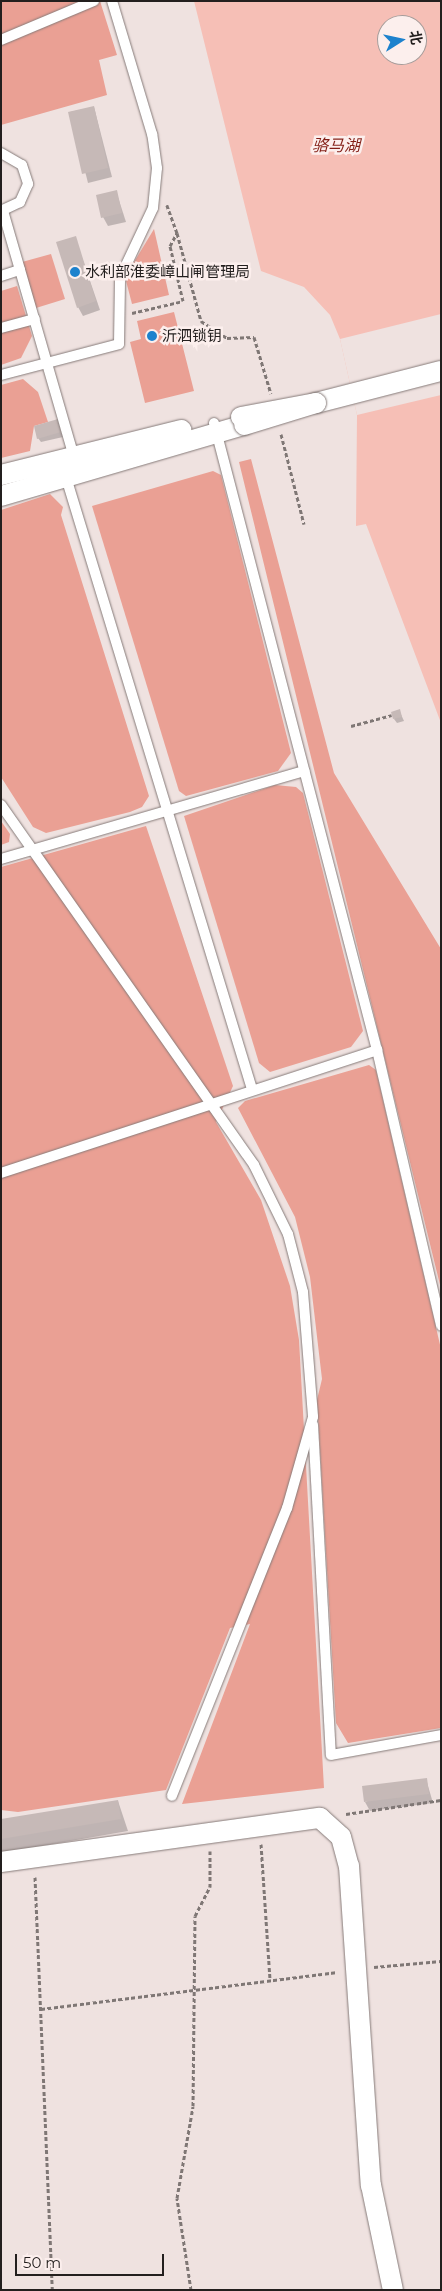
<!DOCTYPE html>
<html>
<head>
<meta charset="utf-8">
<style>
  body { margin:0 }
  #map { position:relative; width:442px; height:2291px; overflow:hidden; background:#efe2e0; font-family:Montserrat,"Noto Sans SC",sans-serif }
  div>[style] { position:absolute }
  [style*='--x'] { left:calc(var(--x)*1px); top:calc(var(--y)*1px); width:calc(var(--w)*1px); rotate:calc(var(--a)*1deg) }
  .green>* { inset:0; background:#eaa094 }
  .water>* { inset:0; background:#f6bfb6 }
  .pier>* { inset:0; background:#efe2e0 }
  .shadow>* { inset:0; background:#0003 }
  .building>* { inset:0; background:#c6b9b7 }
  .path>* { height:3px; margin-top:-1.5px; transform-origin:0; background:repeating-linear-gradient(90deg,#7f7775 0 4px,transparent 0 6.5px) }
  .roads { filter:drop-shadow(0 0 1px #867b79) drop-shadow(0 0 1px #867b79) }
  .service>* { height:10px; margin:-5px; padding:0 5px; transform-origin:5px; border-radius:5px; background:#fff }
  .minor>* { height:20px; margin:-10px; padding:0 10px; transform-origin:10px; border-radius:10px; background:#fff }
  .bridges { filter:drop-shadow(0 0 1px #867b79) drop-shadow(0 0 1px #867b79) }
  .minor-bridge>* { height:20px; margin:-10px; padding:0 10px; transform-origin:10px; border-radius:10px; background:#fff }
  .dots>* { width:14px; height:14px; translate:-50% -50%; box-sizing:border-box; border:2px solid #fcefed; border-radius:50% }
  span { translate:-50% -50%; white-space:nowrap; text-align:center; line-height:1.15; -webkit-text-stroke:5px #fcefed; paint-order:stroke }
  .poi-label { font-size:15px; color:#231f1e }
  .left { translate:0 -50%; text-align:left }
  .water-label { font-size:16px; color:#831e16; font-style:italic }
  .frame { position:absolute; inset:0; border:2px solid #231f1e; pointer-events:none }
  .north { position:absolute; left:377px; top:15px; width:50px; height:50px; box-sizing:border-box; background:#fcefed; border:1px solid #a59c9a; border-radius:50%; rotate:80deg; font-size:14px; font-weight:700; line-height:20px; text-align:center; color:#231f1e }
  .north::after { content:''; display:block; margin:auto; width:18px; height:22px; background:#1d82cd; clip-path:polygon(50% 0,100% 100%,50% 72%,0 100%) }
  .scale { position:absolute; left:15px; top:2254px; width:149px; height:22px; box-sizing:border-box; border:2px solid #231f1e; border-top:0; padding-left:6px; font-size:15px; line-height:18px; white-space:nowrap; color:#231f1e; -webkit-text-stroke:4px #fcefed; paint-order:stroke }
</style>
</head>
<body>
<div id="map">
  <div class="green">
    <i style="clip-path:polygon(1px 1px,100px 1px,117px 55px,99px 60px,107px 95px,1px 125px)"></i>
    <i style="clip-path:polygon(154px 229px,169px 295px,132px 304px,125px 277px)"></i>
    <i style="clip-path:polygon(51px 254px,65px 299px,36px 308px,22px 262px)"></i>
    <i style="clip-path:polygon(17px 286px,32px 336px,21px 358px,1px 365px,1px 291px)"></i>
    <i style="clip-path:polygon(174px 312px,194px 391px,145px 403px,130px 342px,141px 339px,137px 321px)"></i>
    <i style="clip-path:polygon(23px 379px,38px 392px,48px 422px,34px 426px,30px 451px,1px 458px,1px 385px)"></i>
    <i style="clip-path:polygon(251px 459px,334px 773px,441px 949px,441px 1289px,239px 462px)"></i>
    <i style="clip-path:polygon(213px 471px,221px 475px,291px 753px,278px 771px,186px 796px,179px 791px,92px 506px)"></i>
    <i style="clip-path:polygon(50px 494px,63px 507px,61px 515px,149px 796px,142px 807px,130px 812px,46px 833px,33px 827px,1px 777px,1px 510px)"></i>
    <i style="clip-path:polygon(275px 785px,296px 787px,303px 793px,363px 1031px,351px 1047px,270px 1072px,259px 1063px,184px 816px)"></i>
    <i style="clip-path:polygon(1px 821px,10px 834px,9px 842px,1px 845px)"></i>
    <i style="clip-path:polygon(146px 826px,233px 1086px,216px 1122px,261px 1200px,290px 1286px,299px 1340px,324px 1788px,182px 1804px,250px 1624px,230px 1628px,166px 1790px,18px 1812px,1px 1810px,1px 867px)"></i>
    <i style="clip-path:polygon(369px 1065px,376px 1070px,441px 1349px,441px 1728px,348px 1743px,336px 1723px,317px 1400px,322px 1379px,310px 1277px,295px 1217px,238px 1108px,245px 1101px)"></i>
  </div>
  <div class="water">
    <i style="clip-path:polygon(evenodd,194px 1px,441px 1px,441px 723px,366px 524px,356px 526px,357px 415px,340px 339px,330px 315px,304px 287px,261px 271px,194px 1px,387px 25px,417px 25px,417px 55px,387px 55px,387px 25px)"></i>
  </div>
  <div class="pier">
    <i style="clip-path:polygon(441px 314px,441px 395px,357px 415px,340px 339px)"></i>
  </div>
  <div class="shadow">
    <i style="clip-path:polygon(94px 107px,112px 177px,88px 183px,70px 112px)"></i>
    <i style="clip-path:polygon(116px 191px,126px 222px,108px 226px,103px 217px)"></i>
    <i style="clip-path:polygon(75px 237px,100px 310px,83px 316px,78px 307px)"></i>
    <i style="clip-path:polygon(57px 421px,63px 437px,41px 442px,38px 438px)"></i>
    <i style="clip-path:polygon(399px 710px,404px 721px,397px 723px,394px 719px)"></i>
    <i style="clip-path:polygon(426px 1779px,433px 1803px,370px 1811px,365px 1802px)"></i>
    <i style="clip-path:polygon(118px 1801px,128px 1831px,1px 1853px,1px 1820px)"></i>
  </div>
  <div class="building">
    <i style="clip-path:polygon(94px 106px,108px 168px,82px 174px,68px 112px)"></i>
    <i style="clip-path:polygon(117px 190px,122px 213px,101px 218px,96px 195px)"></i>
    <i style="clip-path:polygon(76px 236px,96px 301px,77px 308px,56px 242px)"></i>
    <i style="clip-path:polygon(58px 419px,61px 432px,37px 439px,34px 426px)"></i>
    <i style="clip-path:polygon(400px 709px,402px 717px,393px 719px,391px 712px)"></i>
    <i style="clip-path:polygon(427px 1778px,429px 1794px,364px 1802px,362px 1786px)"></i>
    <i style="clip-path:polygon(118px 1800px,121px 1819px,1px 1839px,1px 1819px)"></i>
  </div>
  <div class="path">
    <i style="--x:177;--y:233;--w:91;--a:74.7"></i>
    <i style="--x:201;--y:321;--w:31;--a:33"></i>
    <i style="--x:227;--y:338;--w:27;--a:-2"></i>
    <i style="--x:254;--y:337;--w:59;--a:73.4"></i>
    <i style="--x:132;--y:313;--w:52;--a:-13.2"></i>
    <i style="--x:183;--y:301;--w:57;--a:-103.3"></i>
    <i style="--x:170;--y:246;--w:15;--a:-62"></i>
    <i style="--x:177;--y:233;--w:30;--a:-110"></i>
    <i style="--x:281;--y:434;--w:93;--a:75.7"></i>
    <i style="--x:351;--y:726;--w:42;--a:-15"></i>
    <i style="--x:346;--y:1814;--w:96;--a:-8.4"></i>
    <i style="--x:261;--y:1844;--w:136;--a:86.2"></i>
    <i style="--x:35;--y:1877;--w:413;--a:87.6"></i>
    <i style="--x:374;--y:1967;--w:67;--a:-5.1"></i>
    <i style="--x:41;--y:2009;--w:299;--a:-7.1"></i>
    <i style="--x:191;--y:2290;--w:93;--a:-98.7"></i>
    <i style="--x:177;--y:2198;--w:93;--a:-80.1"></i>
    <i style="--x:193;--y:2106;--w:190;--a:-89.4"></i>
    <i style="--x:195;--y:1916;--w:33;--a:-63"></i>
    <i style="--x:210;--y:1887;--w:36;--a:-90"></i>
  </div>
  <div class="roads">
    <div class="service">
      <i style="--x:1;--y:40;--w:101;--a:-22.8"></i>
      <i style="--x:1;--y:153;--w:24;--a:30"></i>
      <i style="--x:22;--y:165;--w:20;--a:72"></i>
      <i style="--x:28;--y:184;--w:20;--a:114"></i>
      <i style="--x:20;--y:202;--w:21;--a:155"></i>
      <i style="--x:3;--y:211;--w:259;--a:73.9"></i>
      <i style="--x:1;--y:276;--w:20;--a:-18"></i>
      <i style="--x:1;--y:328;--w:35;--a:-15"></i>
      <i style="--x:1;--y:375;--w:122;--a:-14.7"></i>
      <i style="--x:119;--y:344;--w:66;--a:-89.1"></i>
      <i style="--x:120;--y:278;--w:77;--a:-64.8"></i>
      <i style="--x:153;--y:208;--w:40;--a:-84.3"></i>
      <i style="--x:157;--y:168;--w:34;--a:-98"></i>
      <i style="--x:152;--y:134;--w:139;--a:-106.7"></i>
      <i style="--x:214;--y:423;--w:648;--a:75.43"></i>
      <i style="--x:377;--y:1050;--w:283;--a:76.9"></i>
      <i style="--x:65;--y:474;--w:643;--a:73.09"></i>
      <i style="--x:1;--y:805;--w:440;--a:54.9"></i>
      <i style="--x:254;--y:1165;--w:77;--a:63.8"></i>
      <i style="--x:288;--y:1234;--w:60;--a:75.5"></i>
      <i style="--x:303;--y:1292;--w:125;--a:85.4"></i>
      <i style="--x:313;--y:1417;--w:95;--a:105.9"></i>
      <i style="--x:287;--y:1508;--w:310;--a:111.8"></i>
      <i style="--x:1;--y:859;--w:316;--a:-16.2"></i>
      <i style="--x:1;--y:1173;--w:396;--a:-18.1"></i>
      <i style="--x:313;--y:1425;--w:330;--a:86.9"></i>
      <i style="--x:331;--y:1755;--w:112;--a:-10.3"></i>
    </div>
    <div class="minor">
      <i style="--x:316;--y:403;--w:129;--a:-14.4"></i>
      <i style="--x:1;--y:475;--w:186;--a:-14"></i>
      <i style="--x:1;--y:496;--w:253;--a:-16.3"></i>
      <i style="--x:1;--y:1862;--w:322;--a:-7.9"></i>
      <i style="--x:320;--y:1818;--w:28;--a:42"></i>
      <i style="--x:341;--y:1837;--w:30;--a:75"></i>
      <i style="--x:349;--y:1866;--w:320;--a:86.1"></i>
      <i style="--x:371;--y:2185;--w:107;--a:78.2"></i>
    </div>
  </div>
  <div class="bridges">
    <div class="minor-bridge">
      <i style="--x:241;--y:417;--w:76;--a:-10.6"></i>
      <i style="--x:316;--y:403;--w:75;--a:163"></i>
    </div>
  </div>
  <div class="dots">
    <i style="left:75px;top:272px;background:#1d82cd"></i>
    <i style="left:152px;top:336px;background:#1d82cd"></i>
  </div>
  <div class="poi-label">
    <span class="left" style="left:85px;top:272px">水利部淮委嶂山闸管理局</span>
    <span class="left" style="left:162px;top:336px">沂泗锁钥</span>
  </div>
  <div class="water-label">
    <span style="left:336px;top:146px">骆马湖</span>
  </div>
  <div class="frame"></div>
  <div class="north">北</div>
  <div class="scale">50 m</div>
</div>
</body>
</html>
